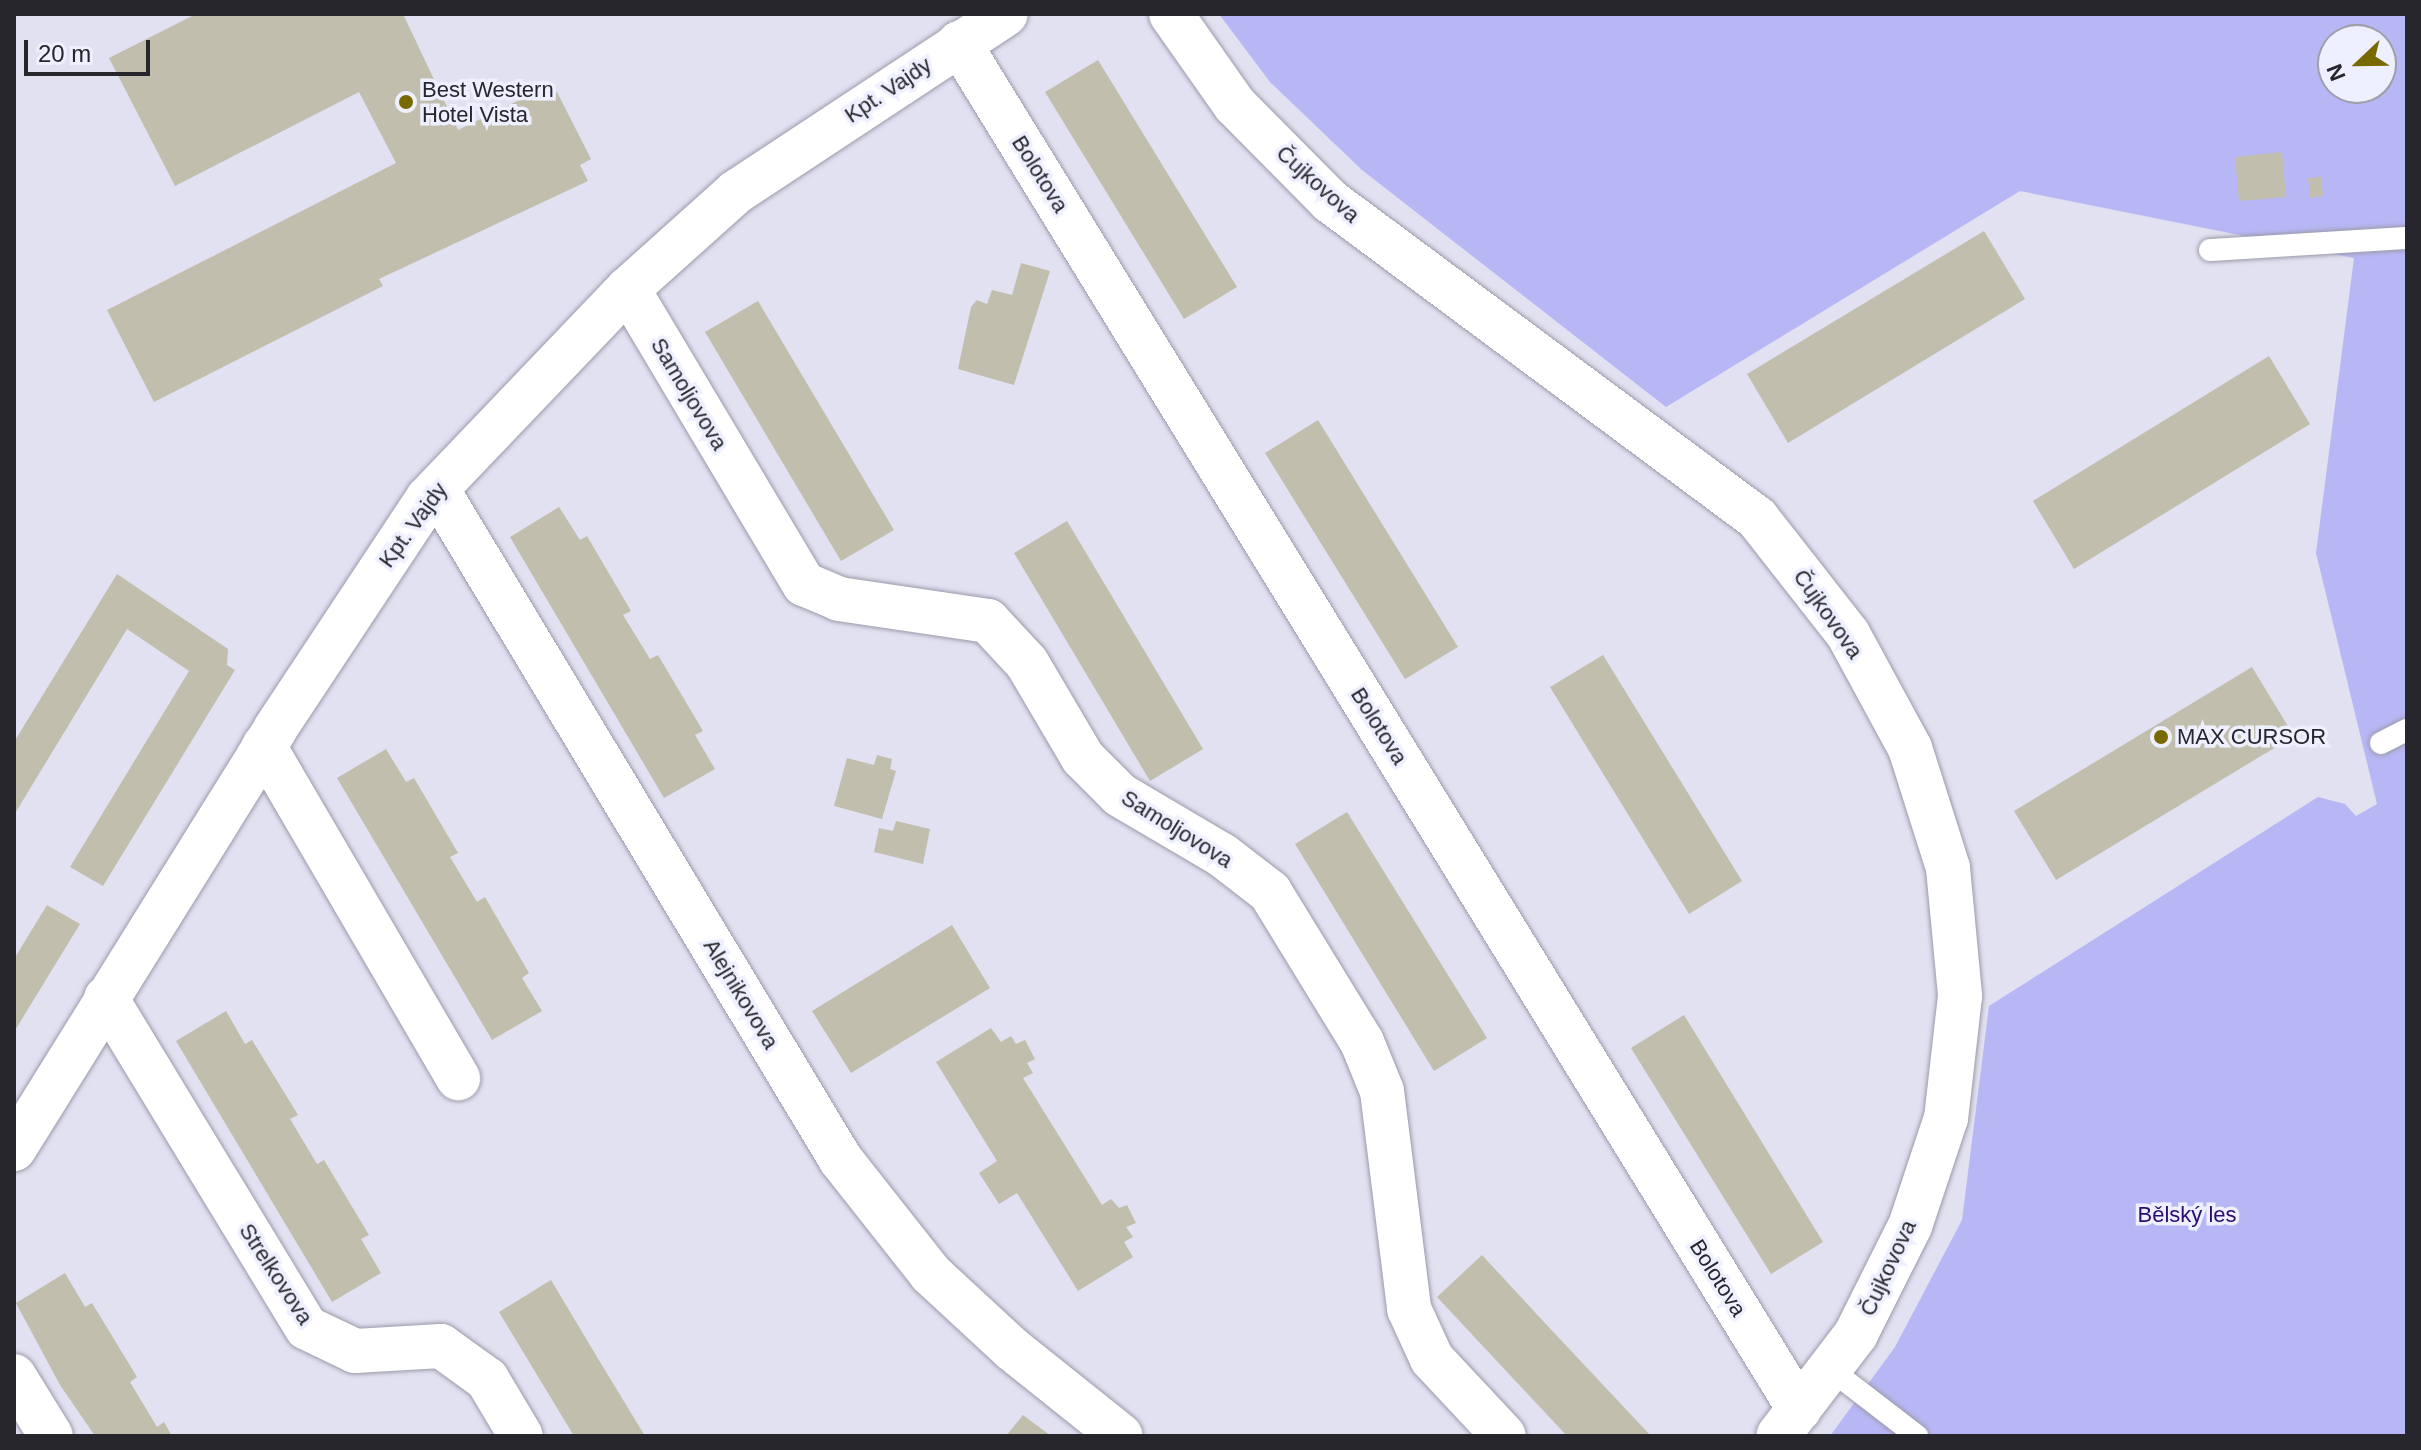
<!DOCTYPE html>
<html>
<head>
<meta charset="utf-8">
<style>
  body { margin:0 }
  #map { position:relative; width:2421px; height:1450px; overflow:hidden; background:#e1e1f2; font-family:Arial,sans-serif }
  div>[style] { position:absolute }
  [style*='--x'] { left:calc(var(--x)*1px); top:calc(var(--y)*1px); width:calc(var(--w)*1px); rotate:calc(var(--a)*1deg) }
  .green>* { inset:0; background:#b7b7f5 }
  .building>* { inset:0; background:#c1beae }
  .roads { filter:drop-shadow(0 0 2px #9a9aa9) drop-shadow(0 0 2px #9a9aa9) }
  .lane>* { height:22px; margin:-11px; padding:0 11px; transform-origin:11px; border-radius:11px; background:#fff }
  .street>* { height:44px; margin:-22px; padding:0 22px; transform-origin:22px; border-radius:22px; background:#fff }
  .dots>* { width:22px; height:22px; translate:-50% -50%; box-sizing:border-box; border:4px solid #eeefff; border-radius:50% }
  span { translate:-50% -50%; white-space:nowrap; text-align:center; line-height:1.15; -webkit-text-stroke:7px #eeefff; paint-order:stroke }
  .poi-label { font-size:22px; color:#26262c }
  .left { translate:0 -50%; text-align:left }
  .street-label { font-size:22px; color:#26262c }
  .park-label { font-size:22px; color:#2a0d73 }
  .frame { position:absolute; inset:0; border:16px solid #26262c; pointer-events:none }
  .north { position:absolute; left:2317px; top:24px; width:80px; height:80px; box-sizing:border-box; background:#eeefff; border:2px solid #9e9fab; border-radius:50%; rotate:248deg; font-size:22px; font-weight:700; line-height:32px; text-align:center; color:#26262c }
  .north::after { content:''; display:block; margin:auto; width:28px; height:36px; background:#786900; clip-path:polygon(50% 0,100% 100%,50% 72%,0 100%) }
  .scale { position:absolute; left:24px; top:40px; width:126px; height:36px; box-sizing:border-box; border:4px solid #26262c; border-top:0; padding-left:10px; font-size:24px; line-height:28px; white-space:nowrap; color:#26262c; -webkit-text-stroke:6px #eeefff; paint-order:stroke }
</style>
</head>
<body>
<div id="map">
  <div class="green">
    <i style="clip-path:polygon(evenodd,1219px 14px,2407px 14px,2407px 1436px,1830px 1436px,1895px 1347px,1962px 1220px,1989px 1006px,2318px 797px,2345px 804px,2356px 816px,2377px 804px,2316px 553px,2354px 258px,2020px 191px,1666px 407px,1362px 170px,1270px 82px,1219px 14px,2333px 40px,2381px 40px,2381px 88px,2333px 88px,2333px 40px)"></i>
  </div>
  <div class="building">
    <i style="clip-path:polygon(196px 14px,403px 14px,458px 130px,542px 89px,546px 98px,557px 92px,591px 159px,580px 165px,588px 181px,379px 279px,383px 286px,154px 402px,107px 310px,396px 163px,359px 92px,175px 186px,109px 58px)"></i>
    <i style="clip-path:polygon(1098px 60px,1237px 287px,1184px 319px,1045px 92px)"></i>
    <i style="clip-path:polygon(2282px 152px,2286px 197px,2239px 201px,2235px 157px)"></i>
    <i style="clip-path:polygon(2321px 177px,2323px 196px,2310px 198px,2308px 178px)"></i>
    <i style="clip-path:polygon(1984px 231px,2025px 299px,1788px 443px,1747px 374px)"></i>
    <i style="clip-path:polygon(1021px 263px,1050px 271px,1014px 385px,958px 369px,971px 307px,977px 300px,987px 304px,992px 290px,1012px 295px)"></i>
    <i style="clip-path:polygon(758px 301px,894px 530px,841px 561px,705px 332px)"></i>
    <i style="clip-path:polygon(2269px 356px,2310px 424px,2074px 569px,2033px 501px)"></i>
    <i style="clip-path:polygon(1318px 420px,1458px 647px,1405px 679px,1265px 453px)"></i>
    <i style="clip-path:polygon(559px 507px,580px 540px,587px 536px,631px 611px,623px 615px,650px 659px,658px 655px,703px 731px,695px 735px,715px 769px,664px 798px,510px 537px)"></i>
    <i style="clip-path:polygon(1067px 521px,1203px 749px,1150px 781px,1014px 553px)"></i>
    <i style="clip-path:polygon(117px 574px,228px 649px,227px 665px,235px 670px,103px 886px,70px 867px,189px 671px,127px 629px,14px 815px,14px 742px)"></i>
    <i style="clip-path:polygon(1603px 655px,1742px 881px,1689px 914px,1550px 687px)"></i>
    <i style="clip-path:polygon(2252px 667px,2294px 736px,2056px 880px,2014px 811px)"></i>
    <i style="clip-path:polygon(386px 749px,406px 782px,414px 778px,458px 853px,450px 857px,477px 902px,485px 897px,529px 973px,522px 978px,542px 1011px,492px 1040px,337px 778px)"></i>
    <i style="clip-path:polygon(877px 755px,892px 759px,890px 769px,896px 771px,882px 819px,834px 806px,847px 758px,874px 765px)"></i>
    <i style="clip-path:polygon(1347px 812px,1487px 1038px,1434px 1071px,1295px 844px)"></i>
    <i style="clip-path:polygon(896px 821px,930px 829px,923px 864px,874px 852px,879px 828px,893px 831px)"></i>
    <i style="clip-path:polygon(47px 905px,80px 924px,14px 1032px,14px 959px)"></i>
    <i style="clip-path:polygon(952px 925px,990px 988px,851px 1073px,812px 1011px)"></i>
    <i style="clip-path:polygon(226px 1011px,245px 1044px,252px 1040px,298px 1115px,290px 1119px,317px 1164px,324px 1160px,369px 1235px,361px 1239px,381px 1273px,332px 1302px,176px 1041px)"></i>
    <i style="clip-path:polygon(1684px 1015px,1823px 1242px,1771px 1274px,1631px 1048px)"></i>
    <i style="clip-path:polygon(991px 1028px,1001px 1042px,1011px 1036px,1016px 1044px,1025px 1040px,1035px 1059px,1027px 1063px,1033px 1073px,1023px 1078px,1102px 1205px,1111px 1199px,1119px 1208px,1127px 1205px,1136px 1223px,1126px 1227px,1133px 1237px,1124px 1242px,1133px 1257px,1078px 1291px,1017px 1193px,999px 1204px,979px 1173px,997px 1161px,936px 1062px)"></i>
    <i style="clip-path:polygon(1482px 1255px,1543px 1321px,1651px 1436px,1567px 1436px,1437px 1297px)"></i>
    <i style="clip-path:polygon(65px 1273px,85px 1307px,92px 1303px,137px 1377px,130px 1382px,157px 1427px,164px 1422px,172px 1436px,95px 1436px,60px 1385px,16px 1303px)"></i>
    <i style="clip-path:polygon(551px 1280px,597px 1357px,645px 1436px,574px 1436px,499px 1312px)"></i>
    <i style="clip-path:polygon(1023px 1415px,1051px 1436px,1006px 1436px)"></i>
  </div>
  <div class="roads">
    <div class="lane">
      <i style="--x:2210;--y:250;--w:197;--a:-3.5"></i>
      <i style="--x:2381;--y:743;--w:29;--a:-27"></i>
      <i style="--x:1830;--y:1369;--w:110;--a:37.6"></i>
    </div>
    <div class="street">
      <i style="--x:1171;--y:14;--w:111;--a:54.9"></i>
      <i style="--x:1235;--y:105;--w:135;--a:45.3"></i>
      <i style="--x:1330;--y:201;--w:532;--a:36.59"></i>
      <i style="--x:1757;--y:518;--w:147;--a:51.9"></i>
      <i style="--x:1848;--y:634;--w:130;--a:61.5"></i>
      <i style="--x:1910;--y:748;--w:126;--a:72.4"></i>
      <i style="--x:1948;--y:868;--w:129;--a:84.6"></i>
      <i style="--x:1960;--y:996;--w:123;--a:96.5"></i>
      <i style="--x:1946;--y:1118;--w:114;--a:108.4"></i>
      <i style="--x:1910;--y:1226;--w:121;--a:116.6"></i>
      <i style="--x:1856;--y:1334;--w:128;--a:127.4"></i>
      <i style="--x:959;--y:43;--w:1604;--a:58.41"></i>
      <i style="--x:628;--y:289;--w:344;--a:59.2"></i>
      <i style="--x:804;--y:584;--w:38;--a:23"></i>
      <i style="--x:839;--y:599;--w:151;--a:8.4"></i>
      <i style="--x:988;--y:621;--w:57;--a:47.1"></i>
      <i style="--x:1027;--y:663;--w:110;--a:59.5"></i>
      <i style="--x:1083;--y:758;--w:52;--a:45"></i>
      <i style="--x:1120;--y:795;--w:118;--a:30.5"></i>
      <i style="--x:1222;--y:855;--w:61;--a:37.6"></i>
      <i style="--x:1270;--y:892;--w:176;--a:58.5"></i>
      <i style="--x:1362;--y:1042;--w:53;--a:67.8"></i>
      <i style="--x:1382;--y:1091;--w:220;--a:82.9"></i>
      <i style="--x:1409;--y:1309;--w:55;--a:65.3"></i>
      <i style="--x:1432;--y:1359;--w:105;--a:46.9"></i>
      <i style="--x:437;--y:489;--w:783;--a:58.95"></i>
      <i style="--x:841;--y:1160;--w:145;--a:51.7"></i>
      <i style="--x:931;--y:1274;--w:110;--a:42.8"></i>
      <i style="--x:1012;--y:1349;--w:139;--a:38.6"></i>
      <i style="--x:264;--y:746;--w:385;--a:59.7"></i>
      <i style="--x:106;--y:998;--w:386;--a:58.7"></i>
      <i style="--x:307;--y:1328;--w:53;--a:25.6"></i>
      <i style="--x:355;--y:1351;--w:86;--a:-3.3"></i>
      <i style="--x:441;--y:1346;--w:57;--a:35.7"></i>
      <i style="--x:487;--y:1379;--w:66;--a:59.2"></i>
      <i style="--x:14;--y:1149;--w:494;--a:-58.1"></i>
      <i style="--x:275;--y:729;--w:277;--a:-56.5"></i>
      <i style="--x:428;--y:498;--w:289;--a:-46.3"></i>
      <i style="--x:628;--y:289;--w:145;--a:-41.9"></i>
      <i style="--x:736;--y:192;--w:323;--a:-33.4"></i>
      <i style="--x:14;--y:1376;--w:70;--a:58.3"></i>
    </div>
  </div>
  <div class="dots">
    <i style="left:406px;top:102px;background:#786900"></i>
    <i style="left:2161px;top:737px;background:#786900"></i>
  </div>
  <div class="poi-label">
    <span class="left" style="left:422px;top:102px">Best Western<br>Hotel Vista</span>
    <span class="left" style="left:2177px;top:737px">MAX CURSOR</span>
  </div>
  <div class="street-label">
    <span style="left:888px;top:90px;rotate:-34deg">Kpt. Vajdy</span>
    <span style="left:1040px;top:174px;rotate:58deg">Bolotova</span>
    <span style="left:1318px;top:184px;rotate:42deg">Čujkovova</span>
    <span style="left:689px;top:394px;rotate:59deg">Samoljovova</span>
    <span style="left:413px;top:525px;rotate:-54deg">Kpt. Vajdy</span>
    <span style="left:1828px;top:614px;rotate:55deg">Čujkovova</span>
    <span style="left:1379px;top:726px;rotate:58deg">Bolotova</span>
    <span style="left:1177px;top:829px;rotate:32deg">Samoljovova</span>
    <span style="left:741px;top:994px;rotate:59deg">Alejnikovova</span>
    <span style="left:1888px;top:1268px;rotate:-65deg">Čujkovova</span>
    <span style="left:276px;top:1274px;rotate:57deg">Strelkovova</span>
    <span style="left:1718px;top:1278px;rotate:58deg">Bolotova</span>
  </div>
  <div class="park-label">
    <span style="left:2187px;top:1215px">Bělský les</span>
  </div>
  <div class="frame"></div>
  <div class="north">N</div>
  <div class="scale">20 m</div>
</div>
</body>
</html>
